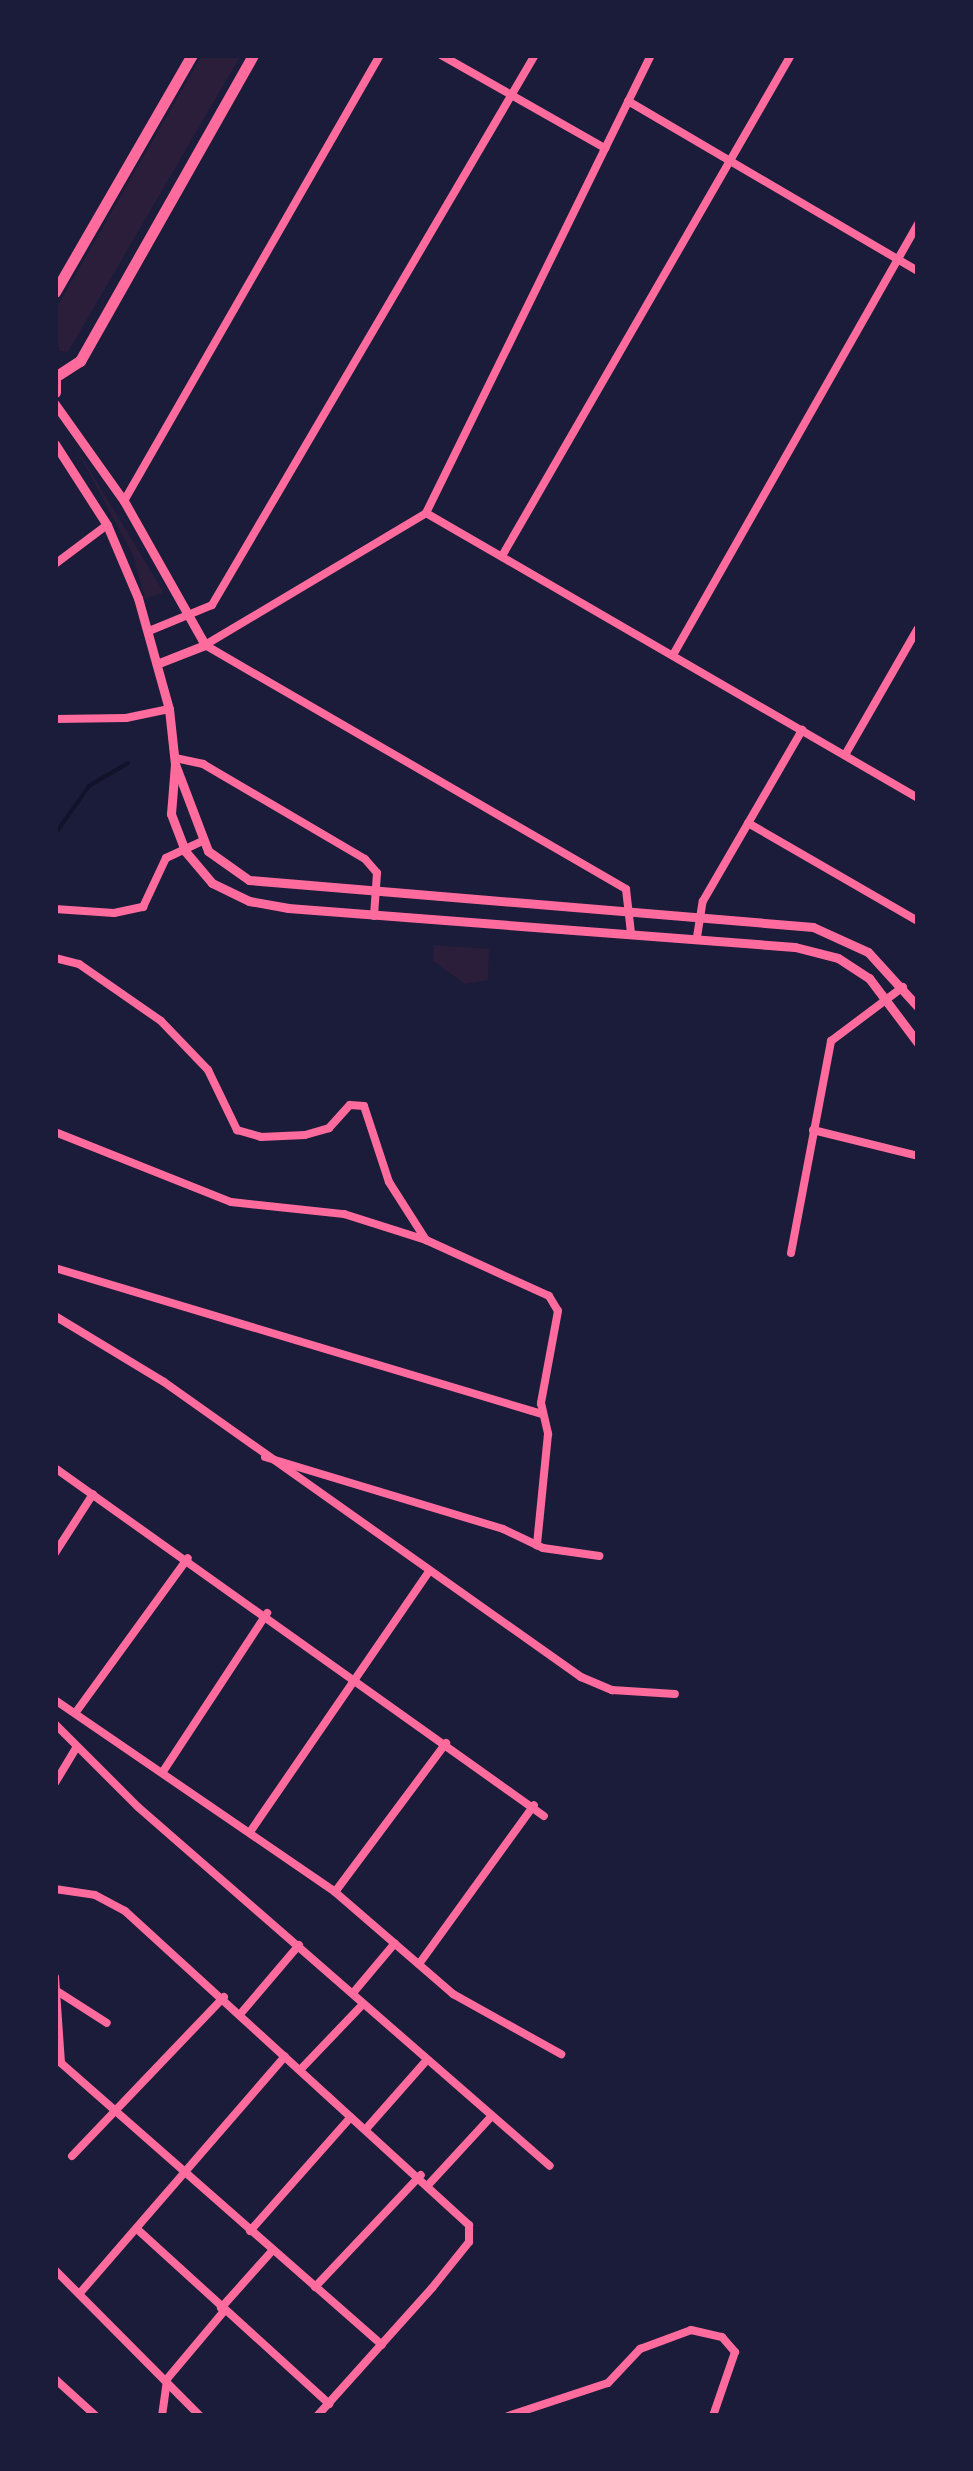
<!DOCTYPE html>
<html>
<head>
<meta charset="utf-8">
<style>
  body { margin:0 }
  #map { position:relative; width:973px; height:2471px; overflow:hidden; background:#1b1b3a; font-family:"Public Sans",sans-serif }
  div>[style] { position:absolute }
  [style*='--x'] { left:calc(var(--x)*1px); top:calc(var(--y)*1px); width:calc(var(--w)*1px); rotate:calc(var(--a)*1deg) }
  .green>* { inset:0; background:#2a1e3b }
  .stream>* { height:4px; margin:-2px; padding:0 2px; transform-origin:2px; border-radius:2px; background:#12122b }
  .minor>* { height:8px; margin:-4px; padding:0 4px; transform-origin:4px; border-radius:4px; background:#ff6b9d }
  .tertiary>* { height:9px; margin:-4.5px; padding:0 4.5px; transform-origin:4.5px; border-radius:4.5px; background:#ff6b9d }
  .primary>* { height:11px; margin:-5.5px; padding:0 5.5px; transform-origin:5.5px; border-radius:5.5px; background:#ff6b9d }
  span { translate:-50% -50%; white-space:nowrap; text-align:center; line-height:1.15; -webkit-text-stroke:8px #1b1b3a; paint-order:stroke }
  .frame { position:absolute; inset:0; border:58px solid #1b1b3a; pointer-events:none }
</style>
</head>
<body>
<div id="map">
  <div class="green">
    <i style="clip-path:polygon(202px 55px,241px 55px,68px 352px,59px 351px,55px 310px)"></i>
    <i style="clip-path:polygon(72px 441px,163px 591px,162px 593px,145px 599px,133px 555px)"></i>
    <i style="clip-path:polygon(434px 945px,489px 949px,488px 980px,465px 984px,433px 961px)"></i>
  </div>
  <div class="stream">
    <i style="--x:55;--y:834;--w:59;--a:-54.7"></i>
    <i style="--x:89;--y:786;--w:45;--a:-30.5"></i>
  </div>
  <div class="minor">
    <i style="--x:441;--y:55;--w:189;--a:29.6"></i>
    <i style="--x:628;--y:101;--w:336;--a:30.4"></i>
    <i style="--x:124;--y:501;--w:514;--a:-60.14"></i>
    <i style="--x:426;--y:513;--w:569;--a:30.08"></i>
    <i style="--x:502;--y:556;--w:578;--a:-60.02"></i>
    <i style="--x:55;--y:564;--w:65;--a:-36.9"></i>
    <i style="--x:149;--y:631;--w:68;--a:-22.4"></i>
    <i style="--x:212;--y:605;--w:638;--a:-59.58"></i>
    <i style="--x:673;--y:655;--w:497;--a:-60.4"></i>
    <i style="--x:55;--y:719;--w:71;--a:-0.8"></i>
    <i style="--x:126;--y:718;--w:44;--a:-11.8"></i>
    <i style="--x:845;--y:755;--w:146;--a:-60.1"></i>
    <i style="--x:175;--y:758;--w:29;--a:12"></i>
    <i style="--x:203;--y:764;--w:188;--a:30.4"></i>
    <i style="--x:365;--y:859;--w:18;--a:49"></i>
    <i style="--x:377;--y:873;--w:43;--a:94"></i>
    <i style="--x:748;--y:823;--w:196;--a:30"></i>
    <i style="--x:55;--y:909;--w:59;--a:3.9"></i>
    <i style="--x:114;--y:913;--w:30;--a:-12"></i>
    <i style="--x:143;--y:907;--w:54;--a:-64.9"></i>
    <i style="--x:166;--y:858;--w:40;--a:-25"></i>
    <i style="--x:631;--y:933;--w:44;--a:-96.5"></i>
    <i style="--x:626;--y:889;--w:487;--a:-149.9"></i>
    <i style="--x:205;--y:645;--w:257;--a:-30.8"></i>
    <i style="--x:426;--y:513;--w:510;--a:-63.84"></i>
    <i style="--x:697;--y:937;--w:36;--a:-81"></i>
    <i style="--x:703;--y:901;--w:198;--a:-59.9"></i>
    <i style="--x:55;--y:958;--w:25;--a:14"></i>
    <i style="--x:79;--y:964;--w:100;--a:34.8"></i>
    <i style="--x:161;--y:1021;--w:68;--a:46.2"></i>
    <i style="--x:208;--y:1070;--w:67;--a:64.2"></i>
    <i style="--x:237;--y:1130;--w:25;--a:16"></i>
    <i style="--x:261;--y:1137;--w:44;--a:-2.6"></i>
    <i style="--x:305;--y:1135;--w:25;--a:-16"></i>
    <i style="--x:329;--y:1128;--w:31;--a:-48"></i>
    <i style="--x:350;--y:1105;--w:14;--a:4"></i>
    <i style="--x:364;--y:1106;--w:80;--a:71.8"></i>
    <i style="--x:389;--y:1182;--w:69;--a:57.5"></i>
    <i style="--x:426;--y:1240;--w:135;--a:24.5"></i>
    <i style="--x:549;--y:1296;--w:17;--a:59"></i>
    <i style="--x:558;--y:1311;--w:94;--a:100.5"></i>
    <i style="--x:541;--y:1403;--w:32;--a:77"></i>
    <i style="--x:548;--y:1434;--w:112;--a:95.7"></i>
    <i style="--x:813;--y:1130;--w:108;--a:13.9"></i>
    <i style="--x:55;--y:1132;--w:189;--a:21.7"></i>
    <i style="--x:231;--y:1202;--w:114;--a:6.1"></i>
    <i style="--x:344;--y:1214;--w:86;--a:17.6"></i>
    <i style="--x:791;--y:1253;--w:216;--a:-79.3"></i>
    <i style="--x:831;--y:1041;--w:90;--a:-36.9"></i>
    <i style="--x:55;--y:1268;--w:508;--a:16.69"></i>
    <i style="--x:55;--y:1316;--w:127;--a:31.2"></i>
    <i style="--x:164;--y:1382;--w:511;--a:35.28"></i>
    <i style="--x:581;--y:1677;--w:34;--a:23"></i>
    <i style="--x:612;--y:1690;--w:63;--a:3.6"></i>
    <i style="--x:265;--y:1457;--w:249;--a:16.8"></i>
    <i style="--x:503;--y:1529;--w:44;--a:25.4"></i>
    <i style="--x:543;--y:1548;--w:57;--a:8.1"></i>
    <i style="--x:55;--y:1468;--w:600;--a:35.44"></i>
    <i style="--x:55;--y:1553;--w:70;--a:-57.2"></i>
    <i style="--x:55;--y:1700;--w:340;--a:34.4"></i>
    <i style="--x:335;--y:1892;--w:156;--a:40.8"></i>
    <i style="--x:453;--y:1994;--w:124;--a:29.1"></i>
    <i style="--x:76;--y:1712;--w:190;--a:-54"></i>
    <i style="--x:55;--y:1724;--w:117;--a:45"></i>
    <i style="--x:138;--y:1807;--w:546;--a:41.07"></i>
    <i style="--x:164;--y:1770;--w:188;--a:-56.7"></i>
    <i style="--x:55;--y:1783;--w:41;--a:-59"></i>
    <i style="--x:250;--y:1832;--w:316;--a:-55.5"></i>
    <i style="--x:55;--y:1889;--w:40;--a:8.5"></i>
    <i style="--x:95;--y:1895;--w:34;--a:28"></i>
    <i style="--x:125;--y:1911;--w:466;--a:42.4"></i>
    <i style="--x:469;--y:2225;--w:17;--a:90"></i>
    <i style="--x:469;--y:2242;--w:59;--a:128.8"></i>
    <i style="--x:432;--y:2288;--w:172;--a:131.9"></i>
    <i style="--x:335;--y:1892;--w:186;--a:-53.3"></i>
    <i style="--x:419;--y:1964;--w:196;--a:-54.1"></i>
    <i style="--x:55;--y:1977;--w:86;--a:86"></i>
    <i style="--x:61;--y:2063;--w:427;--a:41.3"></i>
    <i style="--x:57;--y:1991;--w:59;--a:32.6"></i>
    <i style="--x:353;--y:1993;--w:65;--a:-50"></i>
    <i style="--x:242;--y:2012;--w:88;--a:-49.6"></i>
    <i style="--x:300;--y:2070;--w:91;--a:-46.3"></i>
    <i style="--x:366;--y:2129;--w:89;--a:-48.6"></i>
    <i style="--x:72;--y:2156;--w:220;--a:-46.3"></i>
    <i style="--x:430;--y:2183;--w:88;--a:-47.3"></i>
    <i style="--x:137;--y:2229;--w:260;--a:42.3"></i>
    <i style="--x:250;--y:2231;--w:152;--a:-48.5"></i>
    <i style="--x:55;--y:2270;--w:206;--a:45.2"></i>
    <i style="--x:315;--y:2287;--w:154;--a:-46.6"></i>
    <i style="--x:80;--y:2293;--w:313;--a:-49.1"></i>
    <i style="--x:221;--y:2308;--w:76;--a:-48.2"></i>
    <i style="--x:55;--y:2379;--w:55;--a:42.1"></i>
    <i style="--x:162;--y:2416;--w:37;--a:-82"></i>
    <i style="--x:167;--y:2379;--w:89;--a:-50"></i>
    <i style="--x:508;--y:2416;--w:105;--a:-18.3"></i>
    <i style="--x:608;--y:2383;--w:47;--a:-46.7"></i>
    <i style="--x:640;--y:2349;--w:54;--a:-20.4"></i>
    <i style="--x:691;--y:2330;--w:32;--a:13"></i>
    <i style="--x:722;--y:2337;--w:20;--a:49"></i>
    <i style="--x:735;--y:2352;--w:68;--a:109"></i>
  </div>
  <div class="tertiary">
    <i style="--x:55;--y:404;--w:119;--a:54.6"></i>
    <i style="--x:124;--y:501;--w:165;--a:60.6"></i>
    <i style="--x:205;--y:645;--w:49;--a:158.6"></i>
    <i style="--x:55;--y:444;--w:96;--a:57.3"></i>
    <i style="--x:107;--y:525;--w:79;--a:67"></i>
    <i style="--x:138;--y:598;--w:115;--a:74.4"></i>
    <i style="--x:169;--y:709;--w:55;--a:83.8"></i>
    <i style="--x:175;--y:764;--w:50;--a:94.6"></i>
    <i style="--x:171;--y:814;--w:40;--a:69"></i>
    <i style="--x:185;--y:851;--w:42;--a:49.8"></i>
    <i style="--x:212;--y:883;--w:41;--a:25.9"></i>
    <i style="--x:249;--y:901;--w:40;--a:10"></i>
    <i style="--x:288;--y:908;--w:508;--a:4.4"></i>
    <i style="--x:795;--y:947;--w:44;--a:14.3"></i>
    <i style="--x:838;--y:958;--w:37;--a:33"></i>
    <i style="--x:869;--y:978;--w:81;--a:53"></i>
    <i style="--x:175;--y:764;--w:93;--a:69.2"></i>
    <i style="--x:208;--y:851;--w:50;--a:35.3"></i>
    <i style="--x:249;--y:880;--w:566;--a:4.76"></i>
    <i style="--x:813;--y:927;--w:60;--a:24.4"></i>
    <i style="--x:868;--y:952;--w:74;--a:47.7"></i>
  </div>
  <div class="primary">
    <i style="--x:55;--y:292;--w:274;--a:-60"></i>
    <i style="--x:55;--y:376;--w:16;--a:90"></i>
    <i style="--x:55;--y:377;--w:30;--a:-33"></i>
    <i style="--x:80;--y:361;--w:352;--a:-60.5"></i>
  </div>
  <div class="frame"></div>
</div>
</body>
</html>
